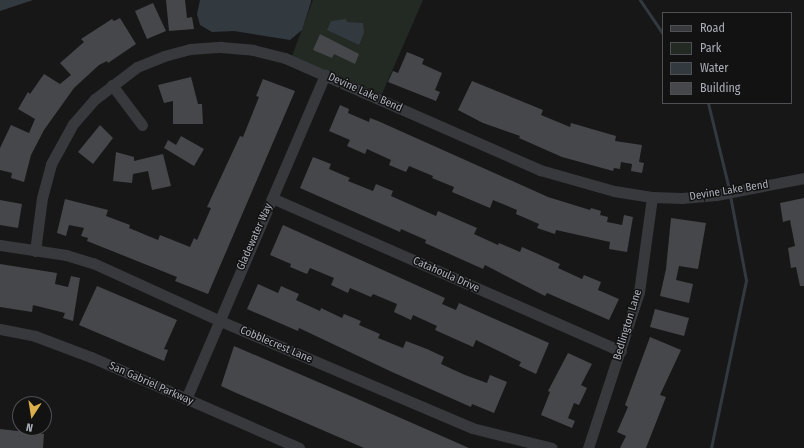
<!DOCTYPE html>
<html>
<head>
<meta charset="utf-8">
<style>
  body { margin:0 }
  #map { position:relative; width:804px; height:448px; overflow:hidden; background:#171718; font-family:"Fira Sans Condensed",sans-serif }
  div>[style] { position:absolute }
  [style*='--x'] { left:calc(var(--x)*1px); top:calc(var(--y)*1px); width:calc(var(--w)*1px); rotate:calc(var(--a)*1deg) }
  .green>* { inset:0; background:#232a24 }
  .water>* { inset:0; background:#32393f }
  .stream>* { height:3px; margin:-1.5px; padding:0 1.5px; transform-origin:1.5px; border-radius:1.5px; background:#32393f }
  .building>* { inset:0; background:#46474a }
  .street>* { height:11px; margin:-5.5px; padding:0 5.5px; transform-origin:5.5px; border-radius:5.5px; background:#38393d }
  span { translate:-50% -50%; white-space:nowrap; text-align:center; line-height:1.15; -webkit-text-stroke:3px #121213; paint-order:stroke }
  .street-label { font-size:11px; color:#aaaeb6 }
  .legend { position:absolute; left:662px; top:12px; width:130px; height:92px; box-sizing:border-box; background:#121213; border:1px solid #4f5054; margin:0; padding:5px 7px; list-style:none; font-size:12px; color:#aaaeb6 }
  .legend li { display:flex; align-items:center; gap:8px; height:20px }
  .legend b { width:20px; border:1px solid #4f5054 }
  .north { position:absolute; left:12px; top:396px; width:40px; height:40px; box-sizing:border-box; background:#121213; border:1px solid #4f5054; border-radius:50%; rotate:192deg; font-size:11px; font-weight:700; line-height:16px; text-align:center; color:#aaaeb6 }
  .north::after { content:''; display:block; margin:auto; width:14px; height:18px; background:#dbaf4c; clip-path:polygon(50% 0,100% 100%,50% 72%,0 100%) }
</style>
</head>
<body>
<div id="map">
  <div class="green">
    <i style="clip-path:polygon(313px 0,423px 0,382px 94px,292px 56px)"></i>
  </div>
  <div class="water">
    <i style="clip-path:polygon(0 0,33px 0,0 11px)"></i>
    <i style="clip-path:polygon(200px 0,311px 0,311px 2px,302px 30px,290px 40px,234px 31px,212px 32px,200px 25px,197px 14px)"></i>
    <i style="clip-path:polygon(346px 19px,347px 22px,363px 23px,364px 33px,359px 45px,327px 30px,331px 21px)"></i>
  </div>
  <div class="stream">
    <i style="--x:640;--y:0;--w:41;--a:55.9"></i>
    <i style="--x:708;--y:103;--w:89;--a:76.3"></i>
    <i style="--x:711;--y:448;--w:172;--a:-78.2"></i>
    <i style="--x:746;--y:280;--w:86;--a:-100.7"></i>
  </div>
  <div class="building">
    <i style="clip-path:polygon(166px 0,185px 0,187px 18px,192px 17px,194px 29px,169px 31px)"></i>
    <i style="clip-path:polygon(153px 3px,166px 31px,147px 39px,135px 11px)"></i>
    <i style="clip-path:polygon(120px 18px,136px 44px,108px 63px,107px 61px,99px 65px,74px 88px,44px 130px,31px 155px,24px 182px,11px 178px,12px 173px,0 170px,0 148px,11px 125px,29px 133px,35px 119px,18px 109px,28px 92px,30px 94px,44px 74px,60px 84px,71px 75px,60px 63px,84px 42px,81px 39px,112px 19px,114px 21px)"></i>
    <i style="clip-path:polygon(320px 34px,359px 54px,355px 64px,334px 54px,332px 58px,313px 50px)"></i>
    <i style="clip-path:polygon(407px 52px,424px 59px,422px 64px,442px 73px,435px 90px,440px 92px,436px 101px,388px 82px,393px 71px,398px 73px)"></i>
    <i style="clip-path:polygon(191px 77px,198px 104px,202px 104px,203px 124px,173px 124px,173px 101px,164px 103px,158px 85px)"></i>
    <i style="clip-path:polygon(263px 79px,295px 91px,208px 294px,175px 281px,177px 277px,87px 241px,88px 238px,81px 236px,84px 228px,69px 225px,66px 236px,57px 233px,65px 199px,108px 210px,106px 216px,130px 225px,129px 228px,158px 240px,160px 235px,190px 247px,194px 238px,197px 240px,211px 208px,207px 207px,240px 136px,243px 137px,259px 97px,256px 96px)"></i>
    <i style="clip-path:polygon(472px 81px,543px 110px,541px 115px,570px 127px,571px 123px,616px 136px,615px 141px,642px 145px,639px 162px,644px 163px,642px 173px,631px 171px,632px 164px,621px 162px,620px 169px,614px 168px,613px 171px,562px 157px,519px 138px,520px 136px,483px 123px,458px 110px)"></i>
    <i style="clip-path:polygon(340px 105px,349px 109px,348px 113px,369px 122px,370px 118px,378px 121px,548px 197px,590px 210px,591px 208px,601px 211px,600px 215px,608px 217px,607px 222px,622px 225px,624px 215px,633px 217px,627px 252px,609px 249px,610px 242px,556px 230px,555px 234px,537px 228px,539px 224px,516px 214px,517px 210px,493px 200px,490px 208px,452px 192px,454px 187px,432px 178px,433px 176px,409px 166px,406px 172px,389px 165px,391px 160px,367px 149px,365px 154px,347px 146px,350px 140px,329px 131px)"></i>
    <i style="clip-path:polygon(100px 125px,113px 138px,93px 164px,78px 152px)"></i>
    <i style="clip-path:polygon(181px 136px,204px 149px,194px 166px,164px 148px,168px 140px,176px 145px)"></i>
    <i style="clip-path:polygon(116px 152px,134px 157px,134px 161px,163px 154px,171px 186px,152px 190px,148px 171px,133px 174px,132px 183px,113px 181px)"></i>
    <i style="clip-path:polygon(313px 157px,331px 164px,329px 169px,350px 178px,348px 181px,373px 191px,376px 184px,393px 191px,391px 196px,436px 216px,438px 211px,477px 228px,474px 234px,498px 245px,499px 243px,520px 252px,522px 247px,560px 264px,558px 268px,582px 279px,584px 275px,601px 282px,598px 290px,619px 299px,609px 320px,547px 293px,545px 296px,485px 265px,483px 269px,425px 243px,426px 240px,401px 229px,400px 232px,300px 188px)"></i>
    <i style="clip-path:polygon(804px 198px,804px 286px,800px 286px,796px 267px,791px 268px,788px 248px,795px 246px,790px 220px,783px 222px,780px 203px)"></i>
    <i style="clip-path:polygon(0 200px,22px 204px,18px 228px,0 225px)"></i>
    <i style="clip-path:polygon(671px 218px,706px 223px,698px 269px,679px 266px,676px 280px,693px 284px,689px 303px,660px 296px,666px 269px)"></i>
    <i style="clip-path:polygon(283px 225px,445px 298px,442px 304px,456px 310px,459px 303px,549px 343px,536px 374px,519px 366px,521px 362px,476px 340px,473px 347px,435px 330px,437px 326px,413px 315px,411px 320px,394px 312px,397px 304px,373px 294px,371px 297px,350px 288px,348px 293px,331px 285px,334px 278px,310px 268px,307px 274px,290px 267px,291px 264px,270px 255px)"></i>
    <i style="clip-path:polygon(0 264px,57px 273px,55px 284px,68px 287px,71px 276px,80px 278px,73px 321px,63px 318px,65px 313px,33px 305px,32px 312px,0 307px)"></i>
    <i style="clip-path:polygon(258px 284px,278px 293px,281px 286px,299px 294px,296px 300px,320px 311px,321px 308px,342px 318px,344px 314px,361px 321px,359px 325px,380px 334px,378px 338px,403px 348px,406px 341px,427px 349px,444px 357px,441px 364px,465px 375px,487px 383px,490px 375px,507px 382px,494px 413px,472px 404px,471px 407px,392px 372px,299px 328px,298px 331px,247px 309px)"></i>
    <i style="clip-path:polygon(97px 286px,177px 320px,164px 349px,168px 350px,164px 361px,79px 325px)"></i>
    <i style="clip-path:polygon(655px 309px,689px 318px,684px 336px,650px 327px)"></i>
    <i style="clip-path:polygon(650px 337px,681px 350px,660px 395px,666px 397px,646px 448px,620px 448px,626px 436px,617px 432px,628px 407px,625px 405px)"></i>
    <i style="clip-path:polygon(234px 346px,353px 397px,469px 448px,364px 448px,234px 392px,221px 386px)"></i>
    <i style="clip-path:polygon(568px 353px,592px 364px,581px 385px,587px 388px,579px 405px,574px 403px,568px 418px,575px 421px,572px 428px,541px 415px,550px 392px,548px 391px)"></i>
    <i style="clip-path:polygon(0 429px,44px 434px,43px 448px,0 448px)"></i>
  </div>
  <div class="street">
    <i style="--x:112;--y:85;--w:50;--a:53.1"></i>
    <i style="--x:272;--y:198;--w:381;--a:23.7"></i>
    <i style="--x:0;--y:245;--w:67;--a:8.6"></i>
    <i style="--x:66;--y:255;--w:28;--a:17"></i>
    <i style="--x:93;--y:263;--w:137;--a:24.5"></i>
    <i style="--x:218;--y:320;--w:276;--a:23"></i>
    <i style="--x:472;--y:428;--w:82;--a:14"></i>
    <i style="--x:35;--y:251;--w:53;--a:-82.5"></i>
    <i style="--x:42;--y:198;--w:35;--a:-75"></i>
    <i style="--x:51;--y:164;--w:46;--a:-61.2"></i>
    <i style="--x:73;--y:124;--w:33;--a:-49"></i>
    <i style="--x:95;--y:99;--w:53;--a:-37.3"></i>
    <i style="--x:137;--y:67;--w:29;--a:-22"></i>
    <i style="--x:164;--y:56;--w:27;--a:-15"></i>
    <i style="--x:190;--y:49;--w:31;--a:-4"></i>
    <i style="--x:221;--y:47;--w:32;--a:5"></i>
    <i style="--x:253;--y:50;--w:33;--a:14"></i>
    <i style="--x:285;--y:58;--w:279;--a:23.7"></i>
    <i style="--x:540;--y:170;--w:77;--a:15.8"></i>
    <i style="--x:614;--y:191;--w:38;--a:9"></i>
    <i style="--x:652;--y:197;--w:30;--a:2"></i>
    <i style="--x:682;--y:198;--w:34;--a:-5"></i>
    <i style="--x:716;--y:195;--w:90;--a:-10.9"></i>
    <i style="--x:0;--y:329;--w:36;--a:11"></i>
    <i style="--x:35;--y:336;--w:60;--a:20.6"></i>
    <i style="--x:91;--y:357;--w:227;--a:23.6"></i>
    <i style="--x:186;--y:399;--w:353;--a:-66.8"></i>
    <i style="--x:588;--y:448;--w:164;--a:-71.9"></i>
    <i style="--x:639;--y:292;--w:96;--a:-82.2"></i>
  </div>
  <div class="street-label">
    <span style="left:365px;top:93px;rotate:24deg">Devine Lake Bend</span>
    <span style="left:729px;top:191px;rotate:-9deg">Devine Lake Bend</span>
    <span style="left:255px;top:237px;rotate:-66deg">Gladewater Way</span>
    <span style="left:446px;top:275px;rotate:24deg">Catahoula Drive</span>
    <span style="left:628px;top:325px;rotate:-73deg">Bedlington Lane</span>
    <span style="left:276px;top:345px;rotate:23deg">Cobblecrest Lane</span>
    <span style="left:151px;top:384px;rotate:24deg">San Gabriel Parkway</span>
  </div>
  <ul class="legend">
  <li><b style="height:5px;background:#38393d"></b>Road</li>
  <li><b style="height:11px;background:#232a24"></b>Park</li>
  <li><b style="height:11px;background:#32393f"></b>Water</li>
  <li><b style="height:11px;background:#46474a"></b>Building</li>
  </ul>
  <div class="north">N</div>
</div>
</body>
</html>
